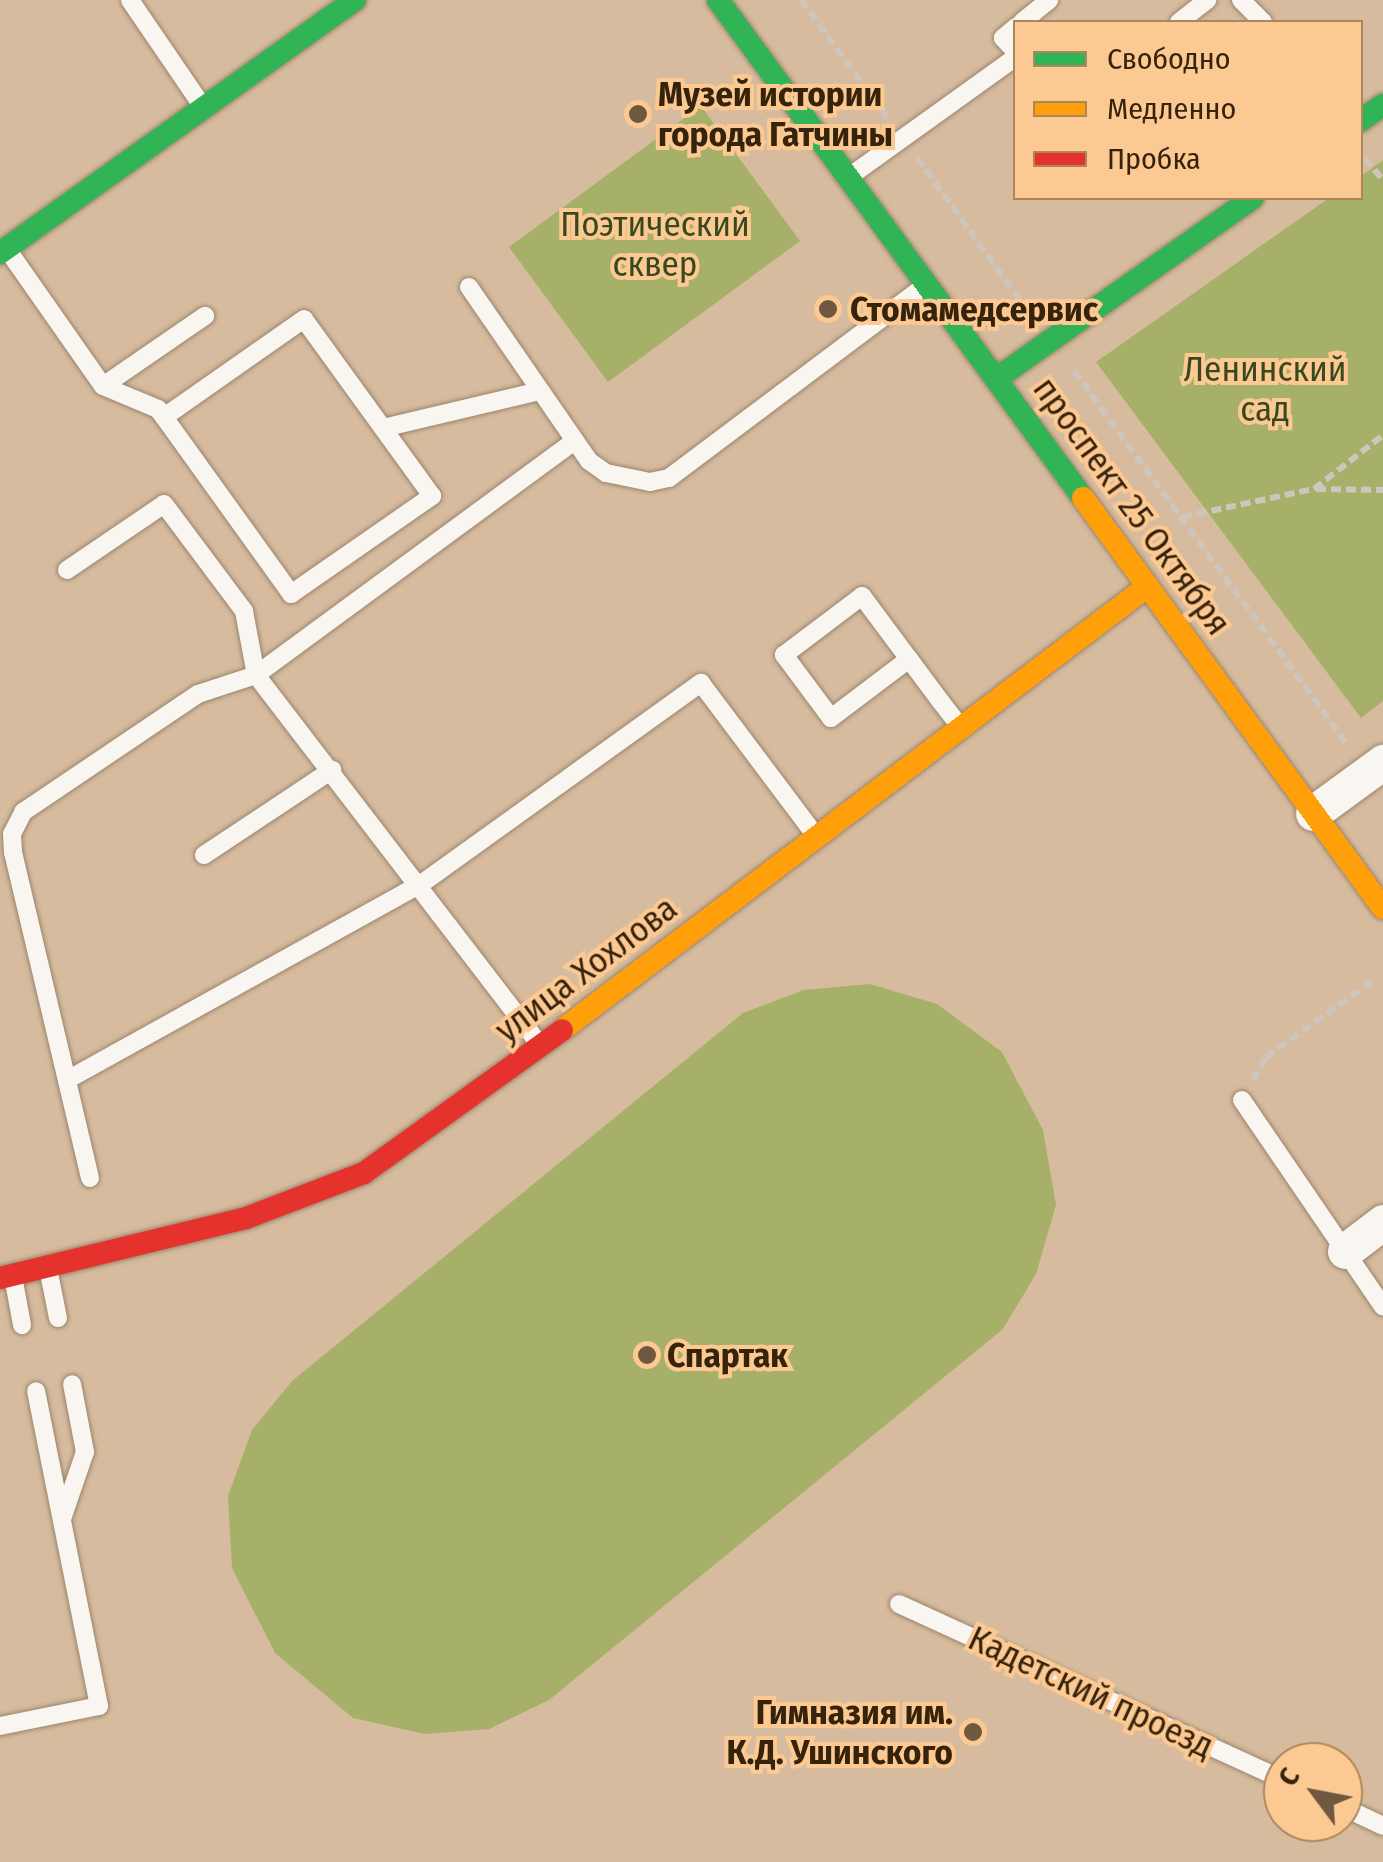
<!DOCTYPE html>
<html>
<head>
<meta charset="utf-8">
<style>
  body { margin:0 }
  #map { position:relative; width:1383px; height:1862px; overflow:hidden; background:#d7bb9e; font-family:"Fira Sans Condensed",sans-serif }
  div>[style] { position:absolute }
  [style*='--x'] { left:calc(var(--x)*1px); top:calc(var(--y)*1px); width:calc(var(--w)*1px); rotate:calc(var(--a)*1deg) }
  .green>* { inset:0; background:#a6b069 }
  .path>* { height:6px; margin-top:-3px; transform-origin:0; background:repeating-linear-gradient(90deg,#cec5bd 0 10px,transparent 0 15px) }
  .roads { filter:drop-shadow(0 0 2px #9a856d) drop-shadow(0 0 2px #9a856d) }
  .lane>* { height:18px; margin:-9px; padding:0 9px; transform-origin:9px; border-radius:9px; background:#f9f5f0 }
  .street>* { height:35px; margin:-17.5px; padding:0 17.5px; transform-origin:17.5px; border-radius:17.5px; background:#f9f5f0 }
  .fast>* { height:22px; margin:-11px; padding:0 11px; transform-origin:11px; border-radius:11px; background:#30b455 }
  .slow>* { height:22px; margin:-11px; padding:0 11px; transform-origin:11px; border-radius:11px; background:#ff9f0a }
  .jam>* { height:22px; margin:-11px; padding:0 11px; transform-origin:11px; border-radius:11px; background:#e5322d }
  .dots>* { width:28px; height:28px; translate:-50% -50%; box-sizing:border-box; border:5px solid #fcc992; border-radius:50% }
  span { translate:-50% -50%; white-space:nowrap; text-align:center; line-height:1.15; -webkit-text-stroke:8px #fcc992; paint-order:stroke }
  .poi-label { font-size:35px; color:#36230c; font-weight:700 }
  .left { translate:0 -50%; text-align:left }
  .right { translate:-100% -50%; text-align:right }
  .park-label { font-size:35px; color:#37491e }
  .street-label { font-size:35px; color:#36230c }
  .legend { position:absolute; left:1013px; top:20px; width:350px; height:180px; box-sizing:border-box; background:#fcc992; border:2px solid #ad875c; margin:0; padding:12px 18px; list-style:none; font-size:30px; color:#36230c }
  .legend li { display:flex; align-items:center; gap:20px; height:50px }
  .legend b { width:50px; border:2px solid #ad875c }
  .north { position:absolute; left:1263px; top:1742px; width:100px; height:100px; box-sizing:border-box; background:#fcc992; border:2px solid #ad875c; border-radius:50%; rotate:302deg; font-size:28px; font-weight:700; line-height:40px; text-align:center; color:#36230c }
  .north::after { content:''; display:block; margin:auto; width:35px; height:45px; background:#6e583f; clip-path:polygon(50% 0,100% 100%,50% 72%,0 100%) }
</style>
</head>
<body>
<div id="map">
  <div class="green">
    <i style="clip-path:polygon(701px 106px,800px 241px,608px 382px,509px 247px)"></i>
    <i style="clip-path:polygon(1383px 160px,1383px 701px,1361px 718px,1096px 362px,1329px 198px,1360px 198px,1361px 176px)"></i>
    <i style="clip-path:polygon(870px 984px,937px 1004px,1002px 1052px,1043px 1130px,1056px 1205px,1036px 1274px,1003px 1329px,549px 1700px,489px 1729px,425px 1734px,353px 1718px,275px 1653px,232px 1568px,228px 1496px,252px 1430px,292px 1381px,743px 1013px,804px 990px)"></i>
  </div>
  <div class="path">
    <i style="--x:801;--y:0;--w:149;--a:53.7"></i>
    <i style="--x:917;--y:158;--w:179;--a:54.1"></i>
    <i style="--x:1365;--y:158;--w:28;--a:51"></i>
    <i style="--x:1074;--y:371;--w:464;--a:53.8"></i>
    <i style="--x:1316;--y:489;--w:67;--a:0.9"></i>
    <i style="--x:1182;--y:517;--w:135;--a:-12"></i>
    <i style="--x:1314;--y:489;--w:88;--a:-38"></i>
    <i style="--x:1253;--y:1080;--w:26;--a:-61"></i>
    <i style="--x:1266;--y:1057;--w:133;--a:-35.5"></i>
  </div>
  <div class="roads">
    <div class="lane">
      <i style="--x:130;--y:0;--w:130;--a:55.7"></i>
      <i style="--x:1241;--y:0;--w:31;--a:45"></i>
      <i style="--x:1022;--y:22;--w:35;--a:-39"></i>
      <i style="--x:1179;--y:22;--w:36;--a:-38"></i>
      <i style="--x:1016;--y:27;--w:17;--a:140"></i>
      <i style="--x:1003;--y:38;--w:19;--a:47"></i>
      <i style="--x:853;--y:174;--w:201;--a:-35.7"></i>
      <i style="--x:7;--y:249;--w:167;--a:55"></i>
      <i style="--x:103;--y:386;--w:60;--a:22.7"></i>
      <i style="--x:158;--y:409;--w:10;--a:53"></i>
      <i style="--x:164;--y:417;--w:218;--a:54.3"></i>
      <i style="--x:291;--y:594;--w:172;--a:-34.8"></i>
      <i style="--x:432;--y:496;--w:218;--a:-125.9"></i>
      <i style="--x:304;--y:319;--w:171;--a:145"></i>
      <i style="--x:469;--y:287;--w:211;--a:55.4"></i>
      <i style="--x:589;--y:461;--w:21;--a:35"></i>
      <i style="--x:606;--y:473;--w:45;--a:11.6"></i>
      <i style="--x:650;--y:482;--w:19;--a:-12"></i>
      <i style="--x:669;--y:478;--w:318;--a:-36.9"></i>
      <i style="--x:103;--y:386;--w:124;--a:-34.5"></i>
      <i style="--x:383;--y:428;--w:161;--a:-13.3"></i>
      <i style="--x:67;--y:570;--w:117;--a:-34.2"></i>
      <i style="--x:164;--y:504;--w:134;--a:53.2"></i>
      <i style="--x:244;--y:611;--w:65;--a:79.4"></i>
      <i style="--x:256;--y:675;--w:469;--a:52.5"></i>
      <i style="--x:909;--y:659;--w:98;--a:142.9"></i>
      <i style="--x:831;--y:718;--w:79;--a:-126.7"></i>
      <i style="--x:784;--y:655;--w:98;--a:-37.1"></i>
      <i style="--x:862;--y:596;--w:79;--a:53.3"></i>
      <i style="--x:909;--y:659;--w:54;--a:53.3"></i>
      <i style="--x:941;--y:702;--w:33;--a:52"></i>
      <i style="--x:204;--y:855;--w:154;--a:-33.6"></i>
      <i style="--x:67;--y:1080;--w:405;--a:-29"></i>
      <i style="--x:421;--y:884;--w:345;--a:-35.7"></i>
      <i style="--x:701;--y:683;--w:190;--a:53.1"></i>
      <i style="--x:1242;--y:1100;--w:250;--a:55.7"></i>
      <i style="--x:90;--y:1178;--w:334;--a:-103.3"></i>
      <i style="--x:13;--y:853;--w:19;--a:-93"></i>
      <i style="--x:12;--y:834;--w:25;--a:-63"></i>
      <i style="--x:23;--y:812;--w:211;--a:-34"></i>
      <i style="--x:198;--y:694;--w:61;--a:-18.1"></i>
      <i style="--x:256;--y:675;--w:395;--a:-36.3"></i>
      <i style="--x:48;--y:1268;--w:51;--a:78.7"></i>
      <i style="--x:13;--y:1276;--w:50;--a:79.6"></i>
      <i style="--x:62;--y:1519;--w:71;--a:-71.1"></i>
      <i style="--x:85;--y:1452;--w:69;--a:-100.8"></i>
      <i style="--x:899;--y:1604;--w:422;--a:24.6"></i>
      <i style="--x:0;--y:1726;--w:101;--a:-11.4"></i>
      <i style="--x:99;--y:1706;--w:321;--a:-101.3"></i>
      <i style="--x:1343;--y:1807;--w:44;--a:25.4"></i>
    </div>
    <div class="street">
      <i style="--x:1313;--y:813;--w:87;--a:-36.1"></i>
      <i style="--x:1345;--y:1251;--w:48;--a:-37.3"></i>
    </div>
    <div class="fast">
      <i style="--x:718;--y:0;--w:617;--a:53.76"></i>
      <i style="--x:1360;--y:121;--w:28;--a:-35"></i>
      <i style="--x:0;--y:253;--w:436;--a:-35.5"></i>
      <i style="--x:996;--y:379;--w:314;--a:-35.2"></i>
    </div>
    <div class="slow">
      <i style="--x:1083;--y:498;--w:508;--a:53.81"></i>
      <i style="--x:562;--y:1030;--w:735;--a:-37.15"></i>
    </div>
    <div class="jam">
      <i style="--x:0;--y:1278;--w:253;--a:-13.7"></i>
      <i style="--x:246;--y:1218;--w:126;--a:-20.9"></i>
      <i style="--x:364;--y:1173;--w:244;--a:-35.8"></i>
    </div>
  </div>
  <div class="dots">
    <i style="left:638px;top:114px;background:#6e583f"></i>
    <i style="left:828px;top:309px;background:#6e583f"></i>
    <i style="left:647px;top:1355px;background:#6e583f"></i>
    <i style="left:973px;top:1732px;background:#6e583f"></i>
  </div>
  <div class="poi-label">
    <span class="left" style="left:658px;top:114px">Музей истории<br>города Гатчины</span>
    <span class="left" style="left:850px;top:309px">Стомамедсервис</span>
    <span class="left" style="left:667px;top:1355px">Спартак</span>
    <span class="right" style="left:953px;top:1732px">Гимназия им.<br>К.Д. Ушинского</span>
  </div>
  <div class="park-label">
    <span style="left:655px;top:244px">Поэтический<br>сквер</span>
    <span style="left:1265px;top:389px">Ленинский<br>сад</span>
  </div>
  <div class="street-label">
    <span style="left:1132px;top:506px;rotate:54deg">проспект 25 Октября</span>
    <span style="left:586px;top:969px;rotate:-37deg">улица Хохлова</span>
    <span style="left:1091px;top:1692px;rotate:25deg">Кадетский проезд</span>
  </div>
  <ul class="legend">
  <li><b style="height:12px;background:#30b455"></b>Свободно</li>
  <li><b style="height:12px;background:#ff9f0a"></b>Медленно</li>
  <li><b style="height:12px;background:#e5322d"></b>Пробка</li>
  </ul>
  <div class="north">С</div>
</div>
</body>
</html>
